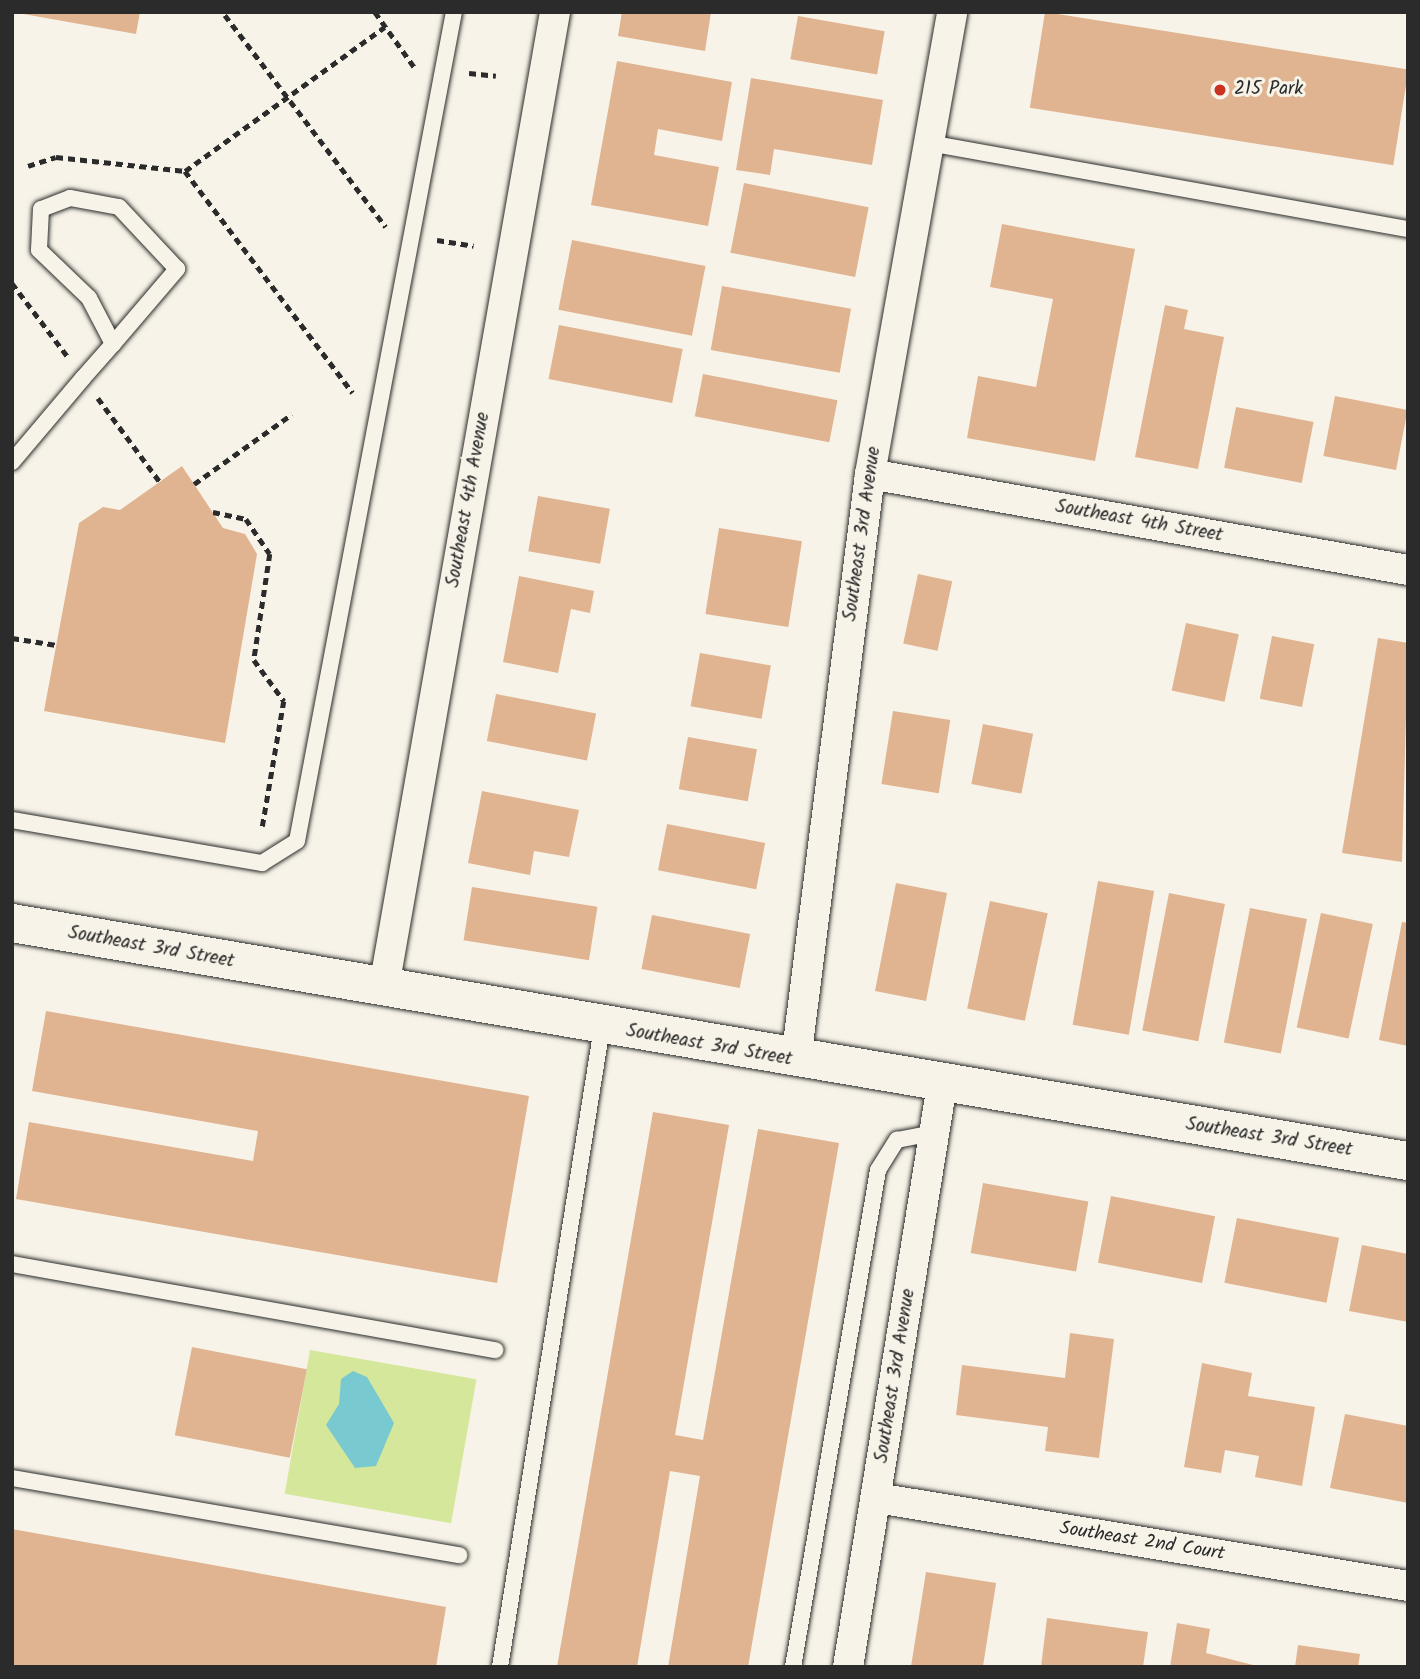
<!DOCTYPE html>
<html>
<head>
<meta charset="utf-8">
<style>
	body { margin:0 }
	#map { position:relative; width:1420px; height:1679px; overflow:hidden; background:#f7f3e8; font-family:Kalam,sans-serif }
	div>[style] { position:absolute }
	.green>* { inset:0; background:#d5e79b; transform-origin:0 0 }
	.water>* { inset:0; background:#79c9d1 }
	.building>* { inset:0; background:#e0b491; transform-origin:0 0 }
	.path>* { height:4.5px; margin-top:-2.25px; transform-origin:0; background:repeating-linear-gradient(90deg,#2b2b2b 0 7px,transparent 0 12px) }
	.roads { filter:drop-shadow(0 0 2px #2b2b2b) drop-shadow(0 0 2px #2b2b2b) }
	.lane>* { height:16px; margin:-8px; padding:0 8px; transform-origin:8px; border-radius:8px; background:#f7f3e8 }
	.street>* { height:30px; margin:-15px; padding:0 15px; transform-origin:15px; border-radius:15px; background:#f7f3e8 }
	.secondary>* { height:38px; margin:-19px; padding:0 19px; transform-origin:19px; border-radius:19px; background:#f7f3e8 }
	.dots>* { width:19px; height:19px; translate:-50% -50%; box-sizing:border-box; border:4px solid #f7f3e8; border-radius:50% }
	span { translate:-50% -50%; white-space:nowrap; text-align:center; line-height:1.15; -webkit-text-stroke:6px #f7f3e8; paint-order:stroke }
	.poi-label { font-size:19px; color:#2b2b2b }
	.left { translate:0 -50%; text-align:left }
	.street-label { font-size:19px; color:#2b2b2b }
	.frame { position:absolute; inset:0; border:14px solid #2b2b2b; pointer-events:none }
</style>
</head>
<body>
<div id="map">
	<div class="green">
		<div style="left:310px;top:1350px;width:169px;height:146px;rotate:10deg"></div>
	</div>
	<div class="water">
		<div style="clip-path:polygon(353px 1371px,367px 1377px,394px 1423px,376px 1466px,355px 1468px,326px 1425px,339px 1404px,341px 1379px)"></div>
	</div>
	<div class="building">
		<div style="clip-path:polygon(12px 12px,140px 12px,136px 34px)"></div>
		<div style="clip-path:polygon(622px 12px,711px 12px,705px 51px,618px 36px)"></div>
		<div style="left:1045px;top:12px;width:368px;height:97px;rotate:9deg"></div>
		<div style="left:798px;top:16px;width:88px;height:44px;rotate:10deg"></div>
		<div style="clip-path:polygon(617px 61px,732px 82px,722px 141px,658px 129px,654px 155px,719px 167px,708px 226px,591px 205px)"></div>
		<div style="clip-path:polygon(751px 78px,883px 100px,872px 165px,774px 149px,770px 175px,736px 170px)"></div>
		<div style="left:744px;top:183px;width:127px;height:71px;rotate:11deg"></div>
		<div style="clip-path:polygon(1002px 224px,1135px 249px,1095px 461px,967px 438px,978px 376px,1036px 387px,1053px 299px,990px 287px)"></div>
		<div style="left:572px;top:240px;width:136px;height:71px;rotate:11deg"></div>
		<div style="left:722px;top:286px;width:131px;height:65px;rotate:10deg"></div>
		<div style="clip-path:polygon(1165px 305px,1188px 310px,1184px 329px,1224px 337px,1198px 469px,1135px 457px)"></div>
		<div style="left:559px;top:325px;width:126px;height:55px;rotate:11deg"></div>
		<div style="left:703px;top:374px;width:137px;height:43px;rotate:11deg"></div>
		<div style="left:1335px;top:396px;width:74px;height:61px;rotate:11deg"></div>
		<div style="left:1236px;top:407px;width:79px;height:62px;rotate:11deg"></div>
		<div style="clip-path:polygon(182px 466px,223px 528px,245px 534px,257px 554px,225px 743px,44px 711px,79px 523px,103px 507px,120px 510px)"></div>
		<div style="left:538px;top:496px;width:73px;height:56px;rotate:10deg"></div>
		<div style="left:719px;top:528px;width:84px;height:87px;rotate:9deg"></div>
		<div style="left:918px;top:574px;width:35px;height:71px;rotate:12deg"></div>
		<div style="clip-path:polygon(519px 576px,594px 591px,590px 613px,571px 609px,558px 673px,503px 662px)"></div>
		<div style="left:1186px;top:623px;width:54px;height:69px;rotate:12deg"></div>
		<div style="left:1272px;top:636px;width:43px;height:64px;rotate:11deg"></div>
		<div style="clip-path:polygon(1378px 638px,1408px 643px,1402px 862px,1342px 853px)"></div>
		<div style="left:700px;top:653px;width:72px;height:54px;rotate:10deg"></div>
		<div style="left:496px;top:694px;width:102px;height:48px;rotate:11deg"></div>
		<div style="left:893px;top:711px;width:58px;height:74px;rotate:9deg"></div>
		<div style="left:983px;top:724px;width:51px;height:61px;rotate:11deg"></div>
		<div style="left:688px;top:737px;width:70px;height:53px;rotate:10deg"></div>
		<div style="clip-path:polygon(482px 791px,579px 810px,569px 857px,534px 851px,530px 875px,468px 863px)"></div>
		<div style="left:667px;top:824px;width:100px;height:47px;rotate:11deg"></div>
		<div style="left:1098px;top:881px;width:57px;height:146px;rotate:10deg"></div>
		<div style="left:896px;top:883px;width:52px;height:110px;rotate:11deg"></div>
		<div style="left:472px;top:887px;width:127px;height:54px;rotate:9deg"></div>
		<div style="left:1169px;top:893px;width:57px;height:140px;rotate:11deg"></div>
		<div style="left:990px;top:901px;width:59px;height:110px;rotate:12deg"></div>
		<div style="left:1250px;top:908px;width:58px;height:137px;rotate:11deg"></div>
		<div style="left:1321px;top:913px;width:53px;height:117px;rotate:12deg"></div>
		<div style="left:652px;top:915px;width:100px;height:55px;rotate:11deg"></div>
		<div style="clip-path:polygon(1402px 922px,1408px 923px,1408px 1046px,1379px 1040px)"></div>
		<div style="clip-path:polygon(46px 1011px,529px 1096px,497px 1283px,16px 1199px,29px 1122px,253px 1161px,258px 1131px,32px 1091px)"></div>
		<div style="clip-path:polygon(653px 1112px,729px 1125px,675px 1435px,703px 1440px,758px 1129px,839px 1143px,748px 1667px,668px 1667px,700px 1476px,670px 1471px,637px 1667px,557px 1667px)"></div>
		<div style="left:983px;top:1183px;width:107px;height:71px;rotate:10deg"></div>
		<div style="left:1111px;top:1196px;width:106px;height:68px;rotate:11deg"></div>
		<div style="left:1237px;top:1218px;width:104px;height:66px;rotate:11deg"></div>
		<div style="clip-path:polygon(1362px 1245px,1408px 1254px,1408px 1322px,1349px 1311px)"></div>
		<div style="clip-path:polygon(1070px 1333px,1114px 1339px,1099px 1458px,1045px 1451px,1048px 1427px,956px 1415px,962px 1365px,1065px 1378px)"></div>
		<div style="left:192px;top:1347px;width:117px;height:90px;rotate:11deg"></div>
		<div style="clip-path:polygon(1202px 1363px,1252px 1373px,1248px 1396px,1315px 1407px,1302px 1486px,1255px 1477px,1259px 1456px,1225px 1450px,1221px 1473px,1184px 1467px)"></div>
		<div style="clip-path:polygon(1345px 1414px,1408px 1426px,1408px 1503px,1330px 1488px)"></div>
		<div style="clip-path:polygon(12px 1529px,446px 1607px,436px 1667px,12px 1667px)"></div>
		<div style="left:926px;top:1572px;width:71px;height:96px;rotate:9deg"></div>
		<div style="clip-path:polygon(1047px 1618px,1148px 1632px,1143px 1667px,1041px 1667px)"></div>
		<div style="clip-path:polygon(1177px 1623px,1210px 1629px,1206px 1653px,1261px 1667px,1170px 1667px)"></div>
		<div style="clip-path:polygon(1298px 1645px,1360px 1654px,1358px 1667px,1295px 1667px)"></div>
	</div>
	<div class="path">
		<div style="left:375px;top:12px;width:69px;rotate:54.5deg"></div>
		<div style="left:225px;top:15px;width:266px;rotate:52.8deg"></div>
		<div style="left:469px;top:73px;width:27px;rotate:6deg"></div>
		<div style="left:28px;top:166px;width:29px;rotate:-18deg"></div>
		<div style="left:56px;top:157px;width:130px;rotate:6.2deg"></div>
		<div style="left:185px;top:171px;width:246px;rotate:-35.8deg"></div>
		<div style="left:185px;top:171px;width:278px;rotate:52.9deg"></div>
		<div style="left:437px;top:240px;width:37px;rotate:9deg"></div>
		<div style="left:12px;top:283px;width:93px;rotate:52.9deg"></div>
		<div style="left:98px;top:398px;width:104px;rotate:53.6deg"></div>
		<div style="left:194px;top:484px;width:120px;rotate:-35.5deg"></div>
		<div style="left:213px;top:512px;width:34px;rotate:12deg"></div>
		<div style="left:246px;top:519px;width:42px;rotate:55.6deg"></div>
		<div style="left:270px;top:554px;width:107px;rotate:98.6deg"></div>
		<div style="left:254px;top:660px;width:51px;rotate:53.8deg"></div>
		<div style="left:284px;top:701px;width:131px;rotate:99.7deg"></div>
		<div style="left:12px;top:638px;width:45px;rotate:9deg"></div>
	</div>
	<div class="roads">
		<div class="lane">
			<div style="left:929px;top:143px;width:487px;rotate:10.2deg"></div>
			<div style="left:12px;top:462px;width:110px;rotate:-49.8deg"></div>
			<div style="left:83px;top:378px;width:45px;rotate:-48.6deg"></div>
			<div style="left:113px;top:344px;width:99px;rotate:-49.5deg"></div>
			<div style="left:177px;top:269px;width:85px;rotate:-133.1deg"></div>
			<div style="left:119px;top:207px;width:50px;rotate:-169.6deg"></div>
			<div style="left:70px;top:198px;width:31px;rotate:159deg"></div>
			<div style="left:41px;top:209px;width:41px;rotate:92.8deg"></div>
			<div style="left:39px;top:250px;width:69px;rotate:43.8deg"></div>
			<div style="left:89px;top:298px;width:52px;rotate:62.4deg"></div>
			<div style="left:12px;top:820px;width:254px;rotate:9.8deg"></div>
			<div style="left:262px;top:863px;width:41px;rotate:-32.2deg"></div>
			<div style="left:297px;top:841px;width:844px;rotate:-79.28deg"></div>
			<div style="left:12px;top:1264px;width:491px;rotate:10.1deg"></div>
			<div style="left:12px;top:1478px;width:454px;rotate:9.8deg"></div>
			<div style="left:500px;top:1667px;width:648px;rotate:-80.94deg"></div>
			<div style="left:793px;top:1667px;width:504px;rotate:-80.29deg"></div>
			<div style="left:878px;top:1170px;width:36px;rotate:-58deg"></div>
			<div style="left:897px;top:1140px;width:38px;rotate:-11deg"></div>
		</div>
		<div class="street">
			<div style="left:870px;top:474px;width:546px;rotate:10.12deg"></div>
			<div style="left:384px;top:987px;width:990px;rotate:-80.05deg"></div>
			<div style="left:796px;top:1060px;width:591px;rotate:-82.8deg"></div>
			<div style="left:870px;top:474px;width:469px;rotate:-79.9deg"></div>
			<div style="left:877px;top:1498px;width:538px;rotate:9.41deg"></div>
			<div style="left:848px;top:1667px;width:590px;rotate:-80.83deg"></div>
		</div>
		<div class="secondary">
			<div style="left:12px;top:923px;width:1416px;rotate:9.68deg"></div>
		</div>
	</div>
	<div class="dots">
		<div style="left:1220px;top:90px;background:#c8321e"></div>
	</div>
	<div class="poi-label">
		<span class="left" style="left:1234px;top:90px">215 Park</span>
	</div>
	<div class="street-label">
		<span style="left:469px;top:500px;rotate:-80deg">Southeast 4th Avenue</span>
		<span style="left:1139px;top:522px;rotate:10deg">Southeast 4th Street</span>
		<span style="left:863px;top:534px;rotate:-82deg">Southeast 3rd Avenue</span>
		<span style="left:151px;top:948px;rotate:10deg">Southeast 3rd Street</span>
		<span style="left:709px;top:1046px;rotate:10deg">Southeast 3rd Street</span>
		<span style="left:1269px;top:1138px;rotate:9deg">Southeast 3rd Street</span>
		<span style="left:896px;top:1376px;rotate:-81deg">Southeast 3rd Avenue</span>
		<span style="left:1142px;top:1542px;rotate:9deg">Southeast 2nd Court</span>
	</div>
	<div class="frame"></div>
</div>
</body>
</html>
